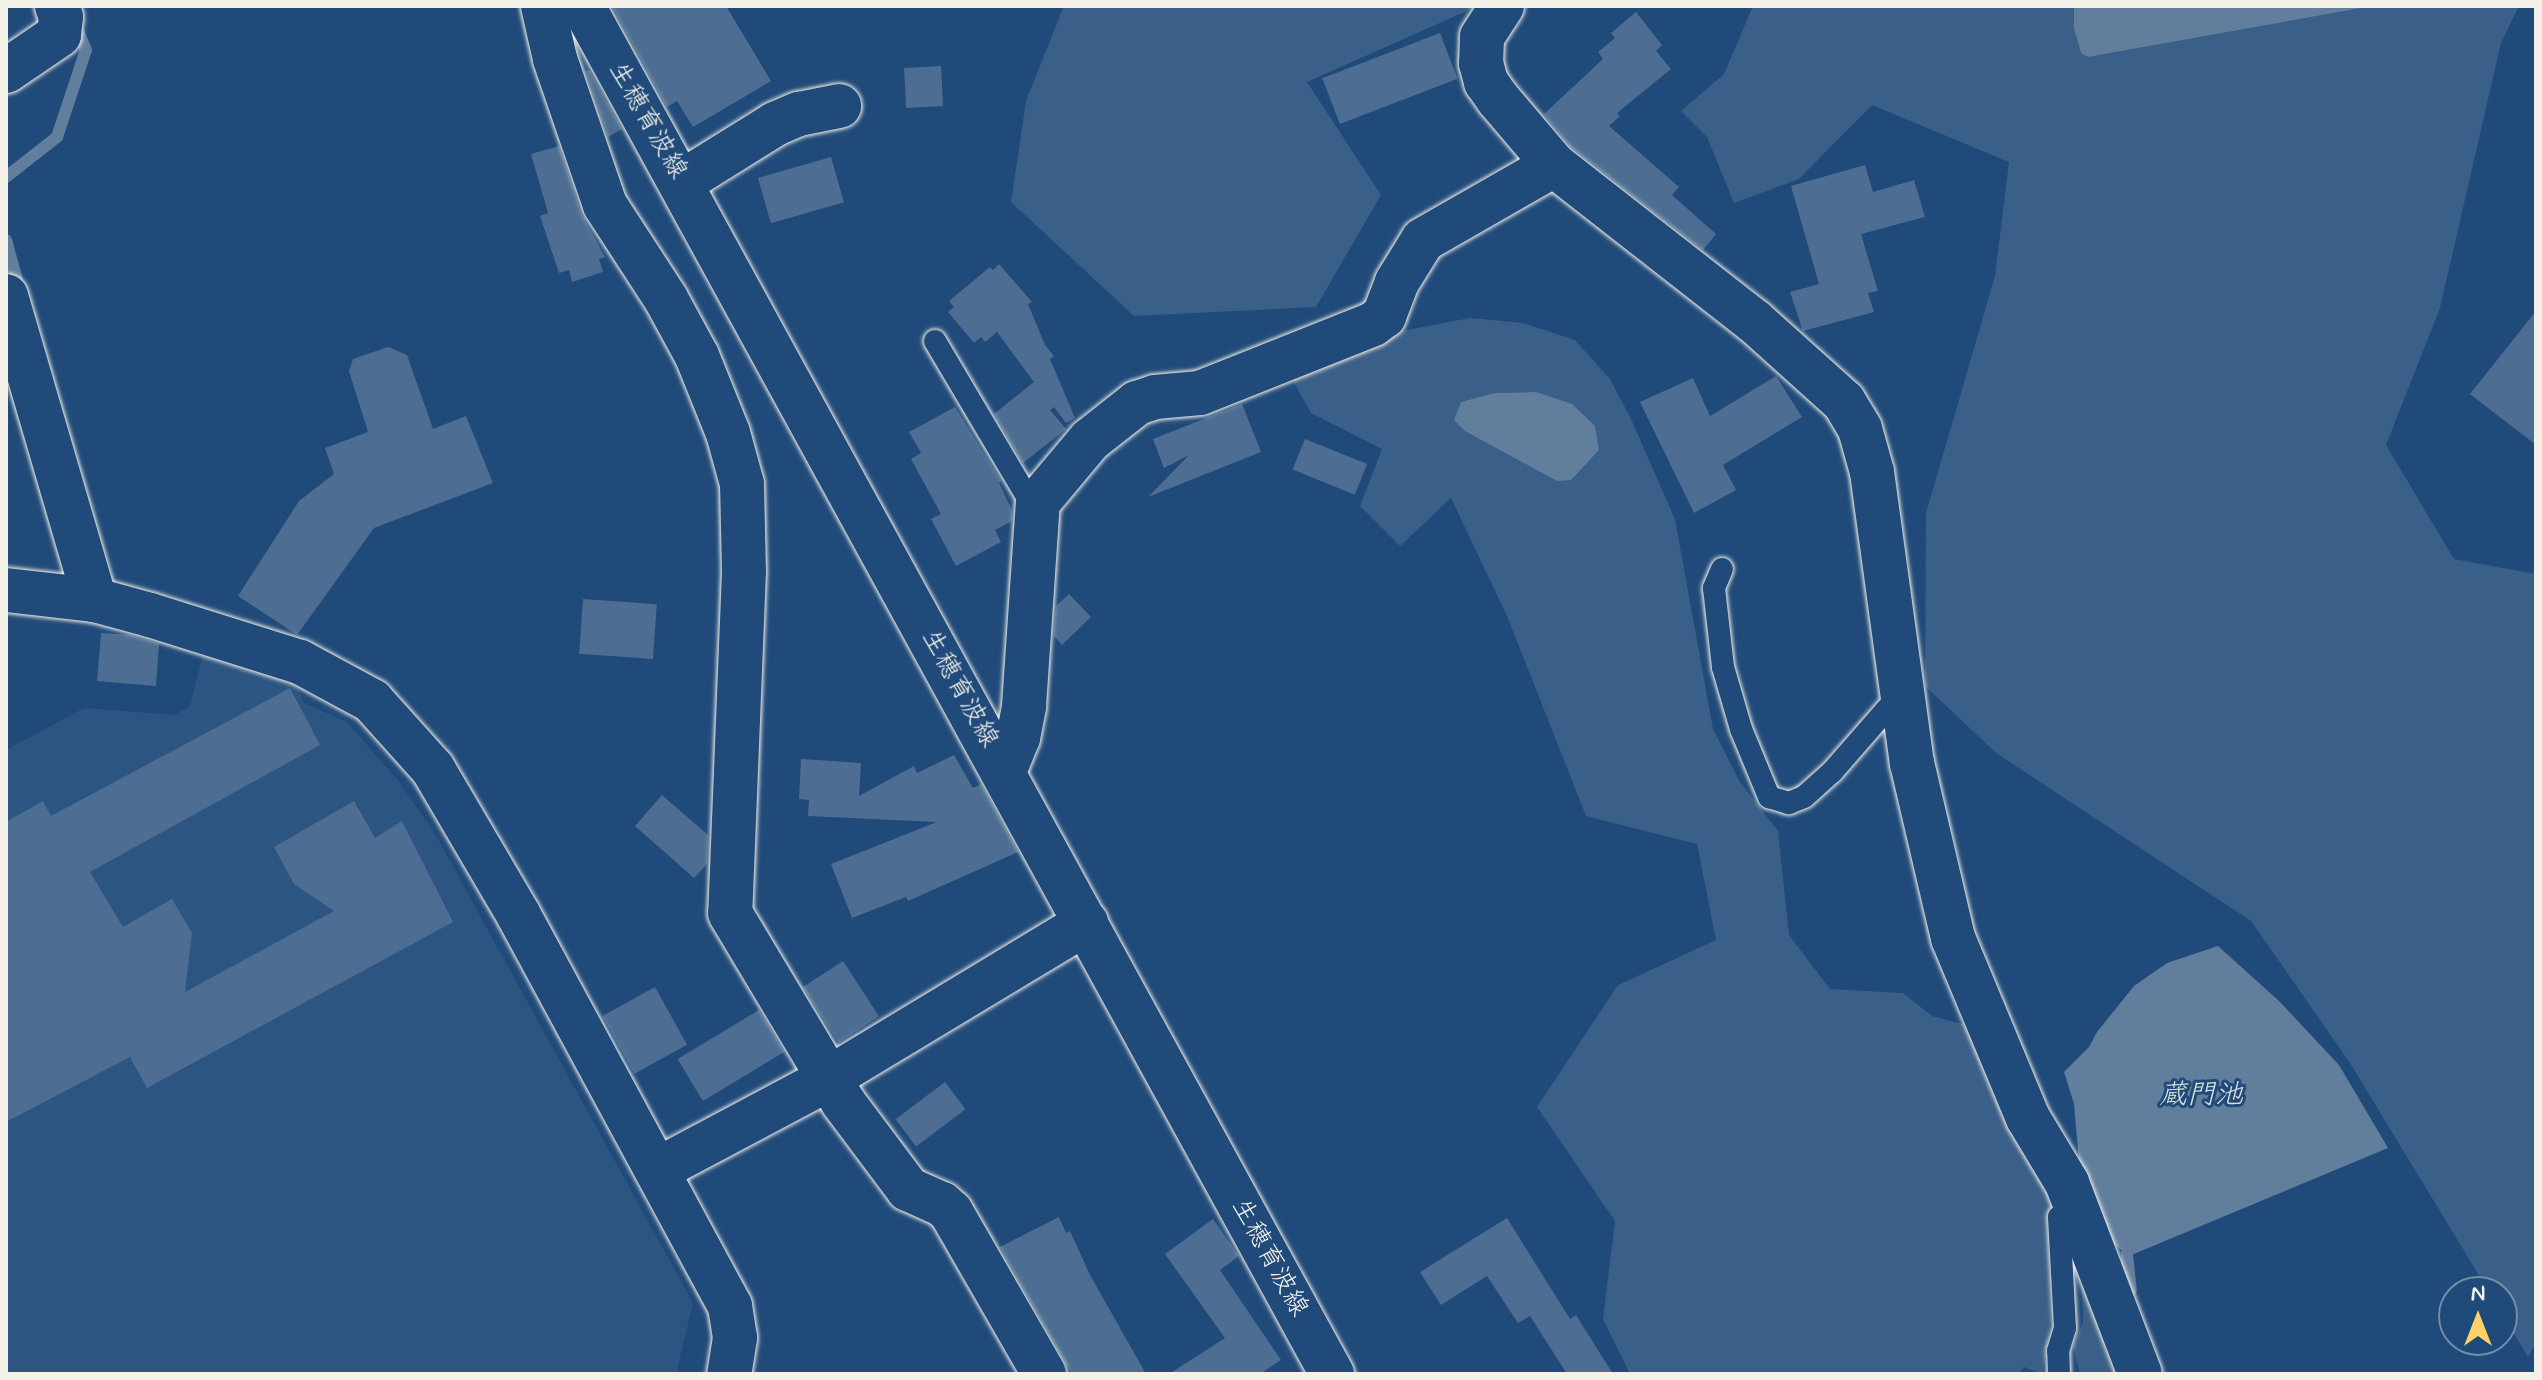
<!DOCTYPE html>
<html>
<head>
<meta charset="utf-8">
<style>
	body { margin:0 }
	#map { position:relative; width:2542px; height:1380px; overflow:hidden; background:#1f4a7a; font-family:Mynerve,"Klee One",sans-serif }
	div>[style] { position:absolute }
	.built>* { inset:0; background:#2d5581 }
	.green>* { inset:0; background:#3a5f88 }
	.water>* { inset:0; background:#627e9d }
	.stream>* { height:12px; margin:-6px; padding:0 6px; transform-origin:6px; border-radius:6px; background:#627e9d }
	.building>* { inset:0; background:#4d6e92; transform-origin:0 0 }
	.roads { filter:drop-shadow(0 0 2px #f4f1e8) drop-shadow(0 0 2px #f4f1e8) }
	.service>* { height:22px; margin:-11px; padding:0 11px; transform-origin:11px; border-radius:11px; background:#1f4a7a }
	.minor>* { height:44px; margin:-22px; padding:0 22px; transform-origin:22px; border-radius:22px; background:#1f4a7a }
	.secondary>* { height:44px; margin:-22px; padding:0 22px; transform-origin:22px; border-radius:22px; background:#1f4a7a }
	span { translate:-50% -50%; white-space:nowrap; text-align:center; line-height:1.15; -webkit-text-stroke:6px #1f4a7a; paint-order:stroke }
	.street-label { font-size:26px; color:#f4f1e8 }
	.water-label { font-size:28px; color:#dee0dd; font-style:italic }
	.frame { position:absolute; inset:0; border:8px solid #f4f1e8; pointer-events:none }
	.north { position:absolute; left:2438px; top:1276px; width:80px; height:80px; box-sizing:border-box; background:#1f4a7a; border:2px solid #748da6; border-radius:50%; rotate:0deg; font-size:22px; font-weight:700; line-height:32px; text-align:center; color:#f4f1e8 }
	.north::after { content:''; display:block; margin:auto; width:28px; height:36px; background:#ffd166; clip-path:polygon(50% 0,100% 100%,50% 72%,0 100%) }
</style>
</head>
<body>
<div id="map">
	<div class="built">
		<div style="clip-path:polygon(206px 643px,273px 661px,297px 687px,304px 703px,347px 722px,396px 778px,434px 832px,693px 1303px,676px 1374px,6px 1374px,6px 750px,84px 708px,175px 715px,190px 706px)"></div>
	</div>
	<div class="green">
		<div style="clip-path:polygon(1064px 6px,1478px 6px,1307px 82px,1381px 195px,1316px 307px,1134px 316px,1011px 202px,1026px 101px)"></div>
		<div style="clip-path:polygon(1753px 6px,2074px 6px,2074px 29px,2081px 53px,2088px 57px,2373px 6px,2519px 6px,2501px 43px,2440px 308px,2386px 445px,2454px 559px,2536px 574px,2536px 1343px,2528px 1357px,2502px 1314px,2502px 1292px,2489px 1292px,2350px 1063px,2251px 921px,1996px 753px,1925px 686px,1926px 513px,1995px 276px,2009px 162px,1872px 105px,1799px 179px,1734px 203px,1707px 137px,1681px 111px,1724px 74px)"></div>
		<div style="clip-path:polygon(evenodd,1470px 318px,1523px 323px,1575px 340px,1610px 379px,1631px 419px,1675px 519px,1713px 729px,1740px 782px,1778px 831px,1789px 935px,1830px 989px,1903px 993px,1932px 1016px,1974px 1027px,2058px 1200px,2047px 1215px,2050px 1323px,2042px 1374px,2024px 1367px,2019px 1374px,1630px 1374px,1603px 1319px,1615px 1221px,1537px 1107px,1618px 985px,1716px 940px,1697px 844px,1586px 816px,1507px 616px,1451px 498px,1400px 546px,1360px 506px,1382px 449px,1311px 413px,1289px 374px,1402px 331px,1470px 318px,1536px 392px,1557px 481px,1525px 461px,1461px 402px,1494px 393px,1536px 392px)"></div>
		<div style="clip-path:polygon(2082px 1276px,2119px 1374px,2080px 1374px,2073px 1346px,2083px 1323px)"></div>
	</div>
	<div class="water">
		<div style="clip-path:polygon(2074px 6px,2373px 6px,2088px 57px,2081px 53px,2074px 29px)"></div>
		<div style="clip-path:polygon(1536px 392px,1572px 404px,1595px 426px,1599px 450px,1571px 480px,1557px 481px,1465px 431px,1454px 420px,1461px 402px,1494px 393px)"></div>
		<div style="clip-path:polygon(2218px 946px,2279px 1001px,2339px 1065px,2388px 1148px,2129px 1256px,2114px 1244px,2079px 1162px,2074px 1104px,2064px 1072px,2089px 1047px,2097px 1032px,2134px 986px,2167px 963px)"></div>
	</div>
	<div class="stream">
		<div style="left:6px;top:177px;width:65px;rotate:-38.1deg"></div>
		<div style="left:57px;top:137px;width:92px;rotate:-71.6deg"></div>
		<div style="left:86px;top:50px;width:28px;rotate:-113deg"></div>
		<div style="left:6px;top:240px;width:53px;rotate:74.6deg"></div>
		<div style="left:2127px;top:1254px;width:36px;rotate:84deg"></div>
	</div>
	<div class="building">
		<div style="clip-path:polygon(612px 6px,726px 6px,771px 81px,693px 127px,677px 101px,667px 107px)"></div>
		<div style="clip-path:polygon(1636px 12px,1662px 45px,1656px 51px,1671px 69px,1617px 113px,1620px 116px,1609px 126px,1679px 187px,1672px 195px,1716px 234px,1703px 250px,1571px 147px,1544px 114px,1603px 59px,1598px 52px,1615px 38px,1611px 33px)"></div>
		<div style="left:1440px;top:33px;width:49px;height:126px;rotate:69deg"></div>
		<div style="left:941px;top:66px;width:40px;height:37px;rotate:87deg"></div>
		<div style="clip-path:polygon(589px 70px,622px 129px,608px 137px,586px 71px)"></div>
		<div style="clip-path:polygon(559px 146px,581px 213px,605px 257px,599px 259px,603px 272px,572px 282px,569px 270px,559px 273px,540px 216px,548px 213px,531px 154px)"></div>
		<div style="left:831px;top:157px;width:47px;height:76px;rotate:74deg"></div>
		<div style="clip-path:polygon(1865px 165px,1873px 192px,1914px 180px,1925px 217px,1861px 234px,1878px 291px,1868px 293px,1874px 312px,1803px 331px,1790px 292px,1819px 284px,1791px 186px)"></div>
		<div style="clip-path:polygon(999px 264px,1032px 302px,1028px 304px,1045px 345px,1054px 356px,1050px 359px,1075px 418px,1066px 423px,1054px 407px,1050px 410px,1066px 429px,1023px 463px,994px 414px,1034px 382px,997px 332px,985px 342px,981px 337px,974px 343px,948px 312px,954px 307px,949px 301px,990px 267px,993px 270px)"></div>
		<div style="clip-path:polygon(2536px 311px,2536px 445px,2470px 394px)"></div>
		<div style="clip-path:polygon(388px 347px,407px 355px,433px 429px,466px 416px,493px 483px,374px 528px,297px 635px,238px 596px,299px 501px,334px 474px,325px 448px,368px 432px,349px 371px,353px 359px)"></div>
		<div style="clip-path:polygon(1776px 376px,1802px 417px,1723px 465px,1736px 490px,1694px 513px,1640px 402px,1693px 378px,1710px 416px)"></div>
		<div style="clip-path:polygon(1242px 404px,1261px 452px,1148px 497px,1189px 455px,1164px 468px,1153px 439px)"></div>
		<div style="clip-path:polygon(955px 407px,1001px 481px,999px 483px,1012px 510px,1012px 521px,995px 530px,1001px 542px,956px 566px,931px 519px,941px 514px,911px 459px,921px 453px,909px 432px)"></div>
		<div style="left:1305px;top:439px;width:67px;height:33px;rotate:22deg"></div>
		<div style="clip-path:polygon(1069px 594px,1091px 617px,1062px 645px,1054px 636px,1056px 606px)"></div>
		<div style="left:583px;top:599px;width:74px;height:55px;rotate:4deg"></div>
		<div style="clip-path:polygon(101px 633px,130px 635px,159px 644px,156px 686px,97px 681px)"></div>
		<div style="clip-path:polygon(290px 688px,320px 745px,90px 872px,123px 927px,172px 899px,192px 933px,185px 992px,334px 911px,294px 884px,274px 847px,354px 801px,375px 838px,402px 821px,453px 922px,147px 1088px,130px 1057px,6px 1122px,6px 822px,43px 801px,51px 816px)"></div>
		<div style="clip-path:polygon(954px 755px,973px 788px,981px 784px,1018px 852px,908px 901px,906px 897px,852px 918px,831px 864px,937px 822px,808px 816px,809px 800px,799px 799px,801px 759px,861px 763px,859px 796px,914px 766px,917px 773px)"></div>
		<div style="clip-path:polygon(662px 795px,708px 835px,707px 864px,694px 878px,635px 826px)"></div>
		<div style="left:843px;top:961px;width:66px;height:48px;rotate:57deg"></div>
		<div style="left:655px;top:987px;width:66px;height:60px;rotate:61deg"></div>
		<div style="left:759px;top:1010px;width:49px;height:95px;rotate:59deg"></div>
		<div style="left:945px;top:1082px;width:34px;height:62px;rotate:53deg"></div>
		<div style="clip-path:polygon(1059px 1217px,1066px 1233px,1070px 1231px,1090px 1275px,1146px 1374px,1072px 1374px,1000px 1247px)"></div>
		<div style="clip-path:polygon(1507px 1218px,1570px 1319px,1576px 1315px,1613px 1374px,1567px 1374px,1530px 1316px,1518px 1323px,1487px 1276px,1441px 1305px,1420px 1272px)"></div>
		<div style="clip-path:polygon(1213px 1219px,1239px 1256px,1220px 1270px,1281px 1360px,1260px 1374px,1169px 1374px,1225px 1338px,1165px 1254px)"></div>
	</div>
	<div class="roads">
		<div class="service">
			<div style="left:935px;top:341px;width:199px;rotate:59.4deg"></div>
			<div style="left:1722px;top:569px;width:21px;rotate:113deg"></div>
			<div style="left:1714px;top:588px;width:80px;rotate:83.5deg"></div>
			<div style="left:1723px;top:667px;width:65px;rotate:73.8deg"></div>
			<div style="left:1741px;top:729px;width:74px;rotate:67.6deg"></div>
			<div style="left:1769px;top:797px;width:21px;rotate:17deg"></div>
			<div style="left:1789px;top:803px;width:16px;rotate:-22deg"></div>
			<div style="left:1804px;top:797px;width:38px;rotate:-42deg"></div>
			<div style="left:1832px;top:772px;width:105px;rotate:-48.9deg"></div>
			<div style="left:2059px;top:1374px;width:23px;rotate:-92deg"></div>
			<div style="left:2058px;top:1351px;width:24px;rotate:-73deg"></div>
			<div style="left:2065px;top:1328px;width:111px;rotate:-93.1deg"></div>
			<div style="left:2059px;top:1217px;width:21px;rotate:-14deg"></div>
		</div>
		<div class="minor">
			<div style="left:543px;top:6px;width:54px;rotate:77.2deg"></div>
			<div style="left:555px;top:59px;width:154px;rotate:71.1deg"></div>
			<div style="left:605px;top:205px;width:112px;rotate:57deg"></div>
			<div style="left:666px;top:299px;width:65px;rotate:61.5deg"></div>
			<div style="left:697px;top:356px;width:83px;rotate:68.1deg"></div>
			<div style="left:728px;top:433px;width:53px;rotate:74.6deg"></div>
			<div style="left:742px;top:484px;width:87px;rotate:88.7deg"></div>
			<div style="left:744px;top:571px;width:342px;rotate:92.3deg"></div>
			<div style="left:730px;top:913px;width:220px;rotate:59.1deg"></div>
			<div style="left:843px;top:1102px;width:109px;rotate:53.2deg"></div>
			<div style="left:908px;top:1189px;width:37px;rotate:24deg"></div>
			<div style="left:942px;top:1204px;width:12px;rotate:42deg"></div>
			<div style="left:951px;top:1212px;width:187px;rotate:60.1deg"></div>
			<div style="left:1502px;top:6px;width:37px;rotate:123deg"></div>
			<div style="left:1482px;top:37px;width:26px;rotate:92deg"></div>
			<div style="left:1481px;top:63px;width:20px;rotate:75deg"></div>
			<div style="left:1486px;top:82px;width:21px;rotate:55deg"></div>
			<div style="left:1498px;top:99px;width:87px;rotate:49.7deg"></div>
			<div style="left:1554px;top:165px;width:254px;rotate:38deg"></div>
			<div style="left:1754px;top:321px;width:121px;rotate:42deg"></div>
			<div style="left:1844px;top:402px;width:31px;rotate:59deg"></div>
			<div style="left:1860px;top:429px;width:45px;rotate:74.4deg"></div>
			<div style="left:1872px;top:472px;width:294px;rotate:82.2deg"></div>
			<div style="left:1912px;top:763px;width:180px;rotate:76.8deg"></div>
			<div style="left:1953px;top:938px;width:195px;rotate:67.4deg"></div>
			<div style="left:2028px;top:1118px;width:76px;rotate:59deg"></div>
			<div style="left:2067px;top:1183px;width:204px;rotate:69.1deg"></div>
			<div style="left:6px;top:71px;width:64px;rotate:-34.2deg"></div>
			<div style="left:59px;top:35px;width:18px;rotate:-84deg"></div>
			<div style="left:61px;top:17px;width:12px;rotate:-110deg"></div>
			<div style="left:682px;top:182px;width:110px;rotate:-31.9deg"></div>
			<div style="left:775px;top:124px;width:26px;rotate:-23deg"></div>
			<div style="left:799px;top:114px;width:41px;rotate:-11.3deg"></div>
			<div style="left:6px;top:296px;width:317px;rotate:73.7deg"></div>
			<div style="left:6px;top:590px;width:90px;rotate:6.4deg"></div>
			<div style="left:95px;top:600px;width:57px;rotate:15.3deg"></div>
			<div style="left:150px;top:615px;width:157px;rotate:17.4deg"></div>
			<div style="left:300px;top:662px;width:82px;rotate:28.4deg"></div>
			<div style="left:372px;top:701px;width:91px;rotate:48.1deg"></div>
			<div style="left:433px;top:769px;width:168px;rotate:59.6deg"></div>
			<div style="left:518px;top:914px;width:446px;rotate:61.6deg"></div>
			<div style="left:730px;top:1306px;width:32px;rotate:81deg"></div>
			<div style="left:735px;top:1338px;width:36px;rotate:99deg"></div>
			<div style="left:1004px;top:772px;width:37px;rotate:-68deg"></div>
			<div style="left:1018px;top:738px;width:33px;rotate:-79deg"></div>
			<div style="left:1024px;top:706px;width:204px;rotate:-86.1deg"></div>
			<div style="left:1038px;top:502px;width:81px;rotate:-50deg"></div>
			<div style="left:1090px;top:440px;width:60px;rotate:-38.2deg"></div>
			<div style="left:1137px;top:403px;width:19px;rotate:-18deg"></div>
			<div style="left:1155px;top:397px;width:45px;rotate:-5.1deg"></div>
			<div style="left:1200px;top:393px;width:186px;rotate:-21.7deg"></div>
			<div style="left:1373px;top:324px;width:14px;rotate:-36deg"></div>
			<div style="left:1384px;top:316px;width:36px;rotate:-69deg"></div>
			<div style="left:1397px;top:282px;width:49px;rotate:-58.2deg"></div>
			<div style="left:1423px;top:240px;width:151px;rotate:-29.8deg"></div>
			<div style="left:657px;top:1170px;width:191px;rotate:-28deg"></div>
			<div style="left:826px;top:1080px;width:304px;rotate:-31.1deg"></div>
		</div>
		<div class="secondary">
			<div style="left:583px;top:6px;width:1560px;rotate:61.3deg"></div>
		</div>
	</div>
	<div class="street-label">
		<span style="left:647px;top:121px;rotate:60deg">生穂育波線</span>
		<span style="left:959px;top:689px;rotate:61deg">生穂育波線</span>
		<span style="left:1269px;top:1258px;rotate:61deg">生穂育波線</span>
	</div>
	<div class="water-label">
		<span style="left:2201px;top:1096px">蔵門池</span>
	</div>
	<div class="frame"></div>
	<div class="north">N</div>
</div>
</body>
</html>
